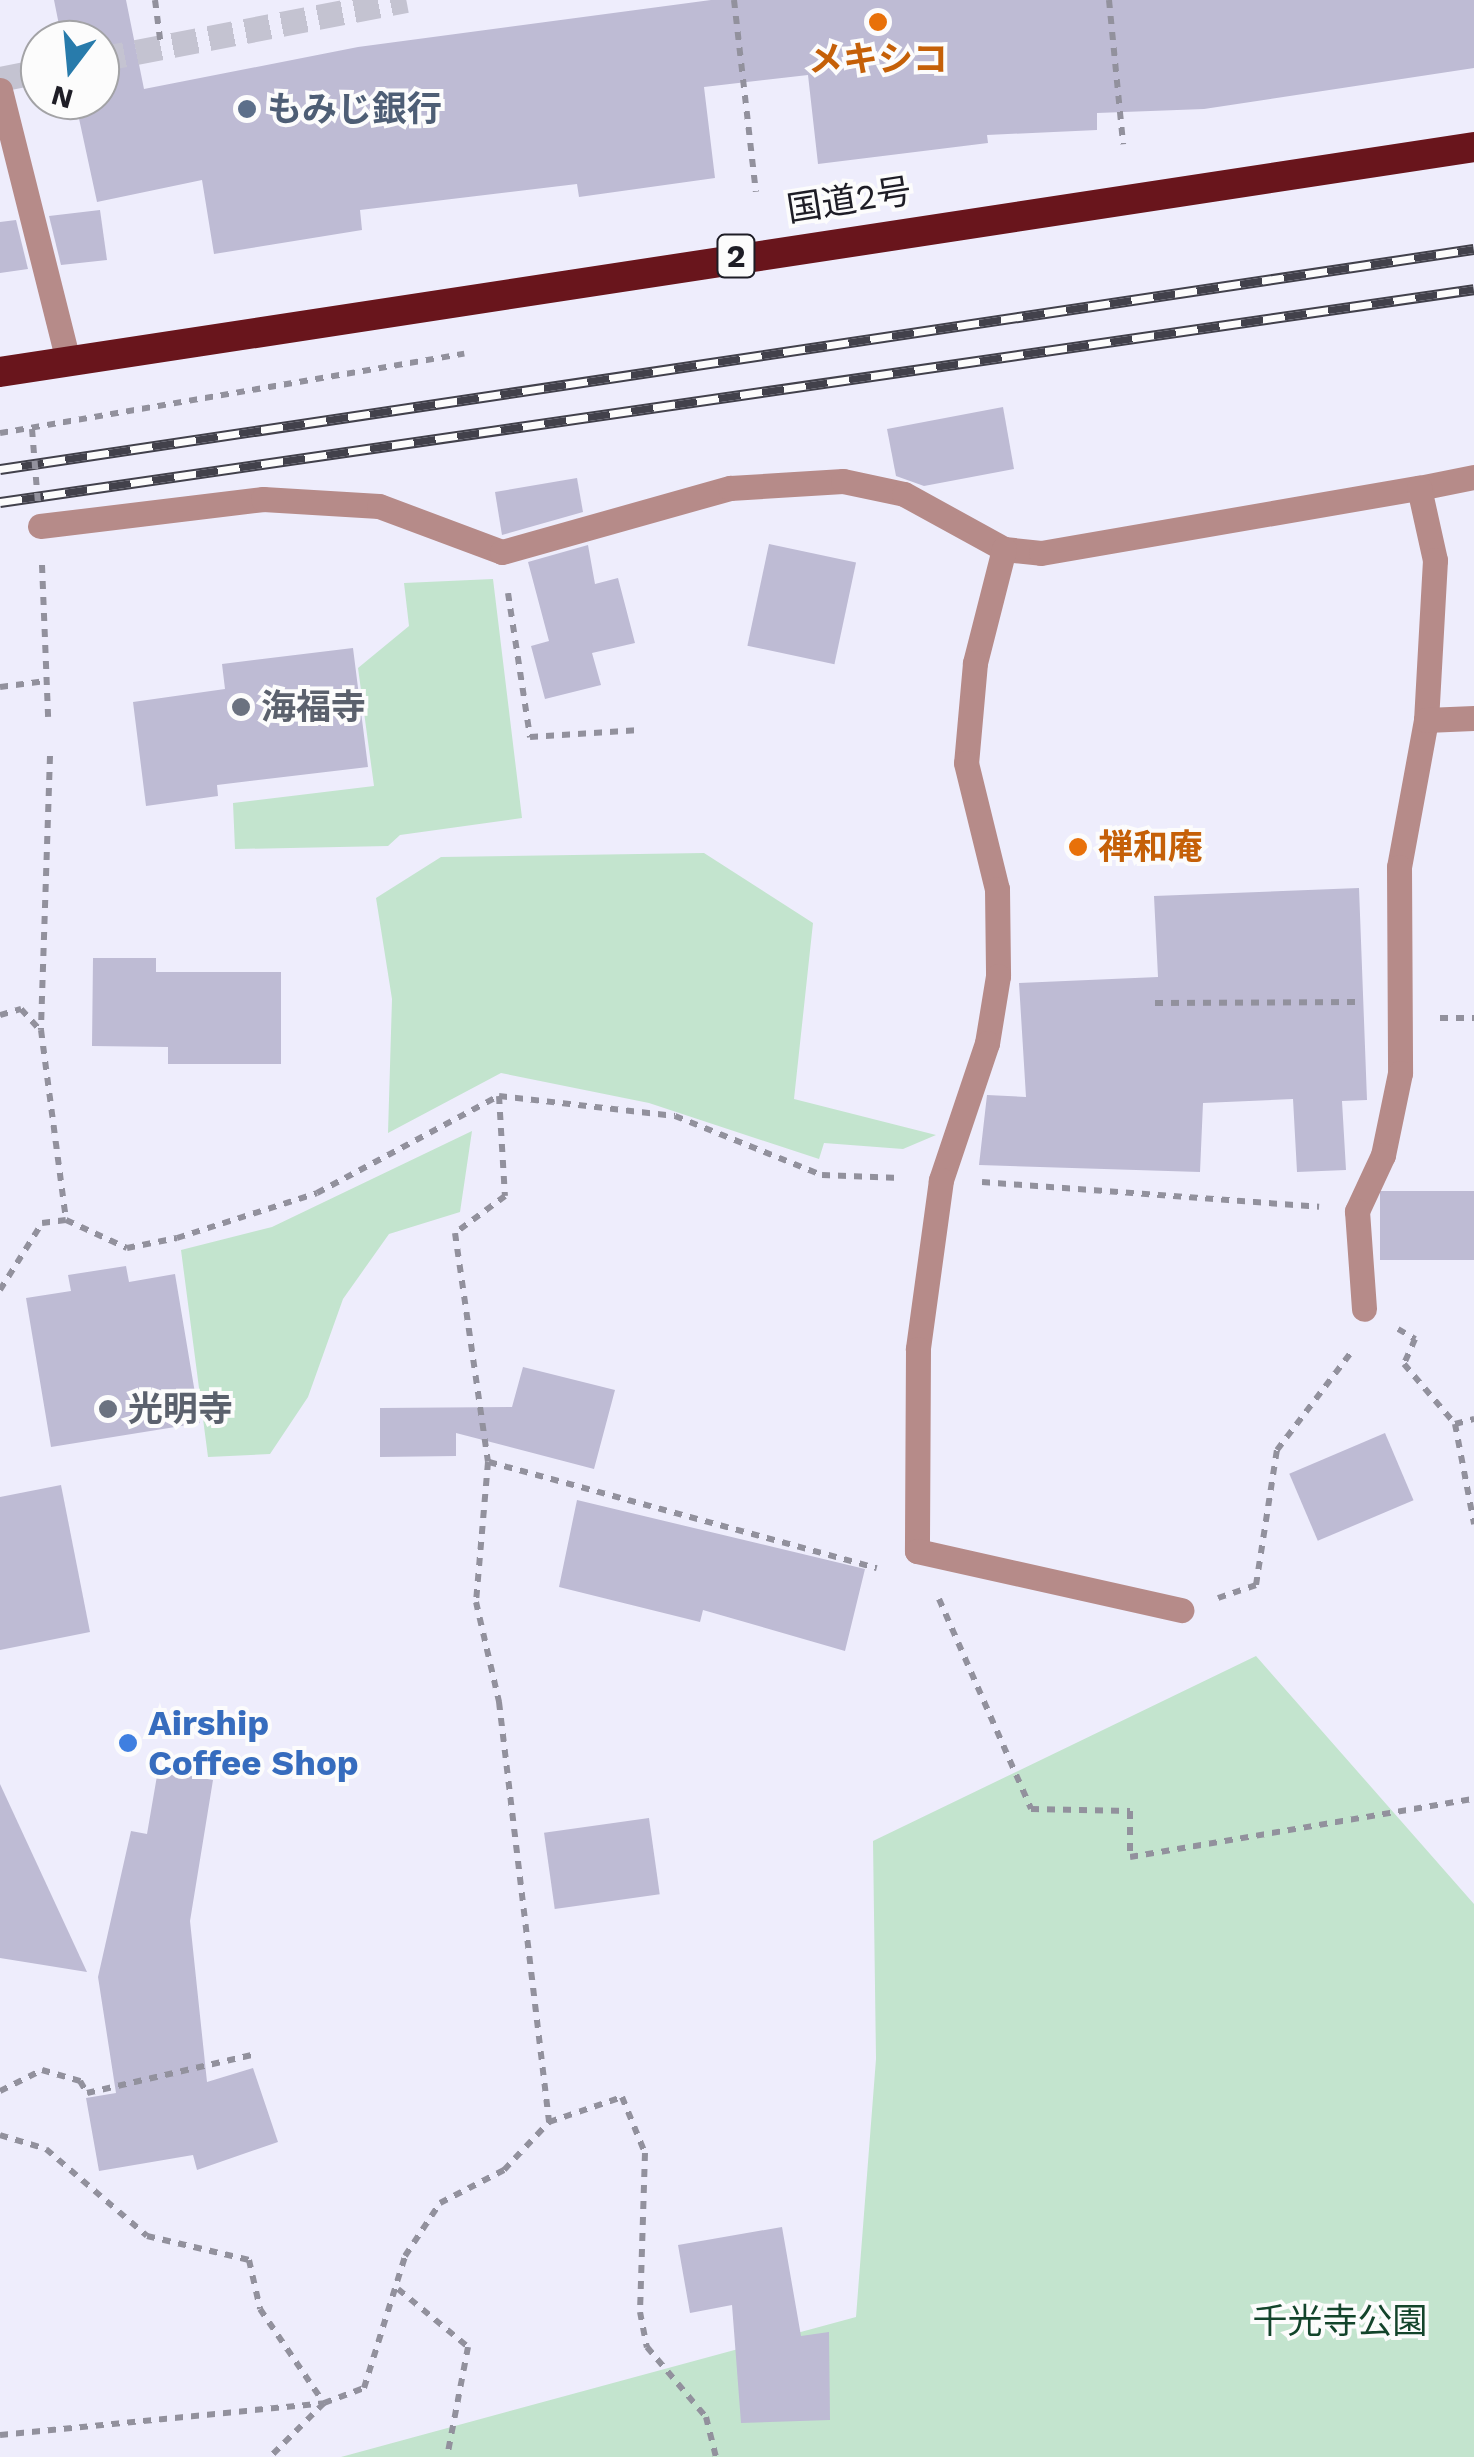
<!DOCTYPE html>
<html>
<head>
<meta charset="utf-8">
<style>
	body { margin:0 }
	#map { position:relative; width:1474px; height:2457px; overflow:hidden; background:#eeedfc; font-family:"Work Sans","Noto Sans JP",sans-serif }
	div>[style] { position:absolute }
	.green>* { inset:0; background:#c3e4ce }
	.building>* { inset:0; background:#bebbd4; transform-origin:0 0 }
	.minor-tunnel>* { height:25px; margin-top:-12.5px; transform-origin:0; background:repeating-linear-gradient(90deg,#c4c3d1 0 25px,transparent 0 37px) }
	.path>* { height:6px; margin-top:-3px; transform-origin:0; background:repeating-linear-gradient(90deg,#92919d 0 8px,transparent 0 16px) }
	.minor>* { height:25px; margin:-12.5px; padding:0 12.5px; transform-origin:12.5px; border-radius:12.5px; background:#b68b89 }
	.highway>* { height:30px; margin:-15px; padding:0 15px; transform-origin:15px; border-radius:15px; background:#69151c }
	.rail>* { height:11px; margin-top:-5.5px; transform-origin:0; background:repeating-linear-gradient(90deg,#fcfcfc 0 22px,#42414b 0 44px); box-sizing:border-box; border-block:2px solid #42414b }
	.path-bridge>* { height:6px; margin-top:-3px; transform-origin:0; background:repeating-linear-gradient(90deg,#92919d 0 8px,transparent 0 16px) }
	.dots>* { width:28px; height:28px; translate:-50% -50%; box-sizing:border-box; border:5px solid #fcfcfc; border-radius:50% }
	span { translate:-50% -50%; white-space:nowrap; text-align:center; line-height:1.15; -webkit-text-stroke:8px #fcfcfc; paint-order:stroke }
	.shield-label span { padding:2px 8px; background:#fcfcfc; border:2px solid; border-radius:8px; -webkit-text-stroke-width:0 }
	.shield-label { font-size:32px; color:#1e1d26; font-weight:700 }
	.food-label { font-size:35px; color:#c56008; font-weight:700 }
	.left { translate:0 -50%; text-align:left }
	.service-label { font-size:35px; color:#4e5e75; font-weight:700 }
	.street-label { font-size:35px; color:#1e1d26 }
	.worship-label { font-size:35px; color:#5b616d; font-weight:700 }
	.shop-label { font-size:35px; color:#366cbe; font-weight:700 }
	.park-label { font-size:35px; color:#13442b }
	.north { position:absolute; left:20px; top:20px; width:100px; height:100px; box-sizing:border-box; background:#fcfcfc; border:2px solid #a3a3a6; border-radius:50%; rotate:196deg; font-size:28px; font-weight:700; line-height:40px; text-align:center; color:#1e1d26 }
	.north::after { content:''; display:block; margin:auto; width:35px; height:45px; background:#287bab; clip-path:polygon(50% 0,100% 100%,50% 72%,0 100%) }
</style>
</head>
<body>
<div id="map">
	<div class="green">
		<div style="clip-path:polygon(493px 579px,522px 818px,400px 835px,388px 846px,235px 849px,233px 803px,374px 786px,358px 668px,409px 626px,404px 583px)"></div>
		<div style="clip-path:polygon(704px 853px,813px 923px,794px 1099px,936px 1135px,903px 1149px,824px 1143px,819px 1159px,649px 1103px,501px 1073px,388px 1133px,392px 999px,376px 898px,441px 857px)"></div>
		<div style="clip-path:polygon(472px 1131px,460px 1212px,389px 1234px,343px 1299px,308px 1397px,270px 1454px,208px 1457px,181px 1250px,272px 1227px)"></div>
		<div style="clip-path:polygon(1256px 1656px,1474px 1904px,1474px 2457px,341px 2457px,856px 2317px,876px 2059px,873px 1841px)"></div>
	</div>
	<div class="building">
		<div style="clip-path:polygon(54px 0,126px 0,144px 89px,358px 47px,711px 0,1474px 0,1474px 68px,1204px 109px,1097px 113px,1097px 130px,987px 135px,988px 143px,818px 164px,808px 75px,704px 87px,715px 178px,579px 197px,577px 184px,360px 210px,362px 230px,214px 254px,202px 180px,97px 202px,75px 100px,100px 100px,100px 40px,62px 40px)"></div>
		<div style="clip-path:polygon(100px 210px,107px 260px,61px 265px,49px 216px)"></div>
		<div style="clip-path:polygon(16px 220px,28px 269px,0 273px,0 222px)"></div>
		<div style="clip-path:polygon(1003px 407px,1014px 469px,924px 486px,896px 476px,887px 429px)"></div>
		<div style="clip-path:polygon(577px 478px,583px 512px,502px 535px,495px 492px)"></div>
		<div style="left:769px;top:544px;width:89px;height:104px;rotate:12deg"></div>
		<div style="clip-path:polygon(588px 545px,595px 584px,618px 578px,635px 643px,592px 653px,601px 685px,545px 699px,531px 646px,549px 641px,528px 562px)"></div>
		<div style="clip-path:polygon(353px 648px,368px 767px,217px 785px,218px 796px,146px 806px,133px 702px,225px 689px,222px 664px)"></div>
		<div style="clip-path:polygon(1359px 888px,1367px 1100px,1342px 1101px,1346px 1170px,1297px 1172px,1293px 1099px,1203px 1103px,1200px 1172px,979px 1165px,987px 1095px,1026px 1097px,1019px 983px,1158px 977px,1154px 896px)"></div>
		<div style="clip-path:polygon(93px 958px,156px 958px,156px 972px,281px 972px,281px 1064px,168px 1064px,168px 1047px,92px 1046px)"></div>
		<div style="left:1474px;top:1191px;width:69px;height:94px;rotate:90deg"></div>
		<div style="clip-path:polygon(126px 1266px,129px 1282px,175px 1274px,200px 1423px,51px 1447px,26px 1298px,71px 1291px,68px 1275px)"></div>
		<div style="clip-path:polygon(523px 1367px,615px 1390px,594px 1469px,456px 1433px,456px 1456px,380px 1457px,380px 1408px,512px 1407px)"></div>
		<div style="left:1385px;top:1433px;width:73px;height:104px;rotate:67deg"></div>
		<div style="clip-path:polygon(61px 1485px,90px 1632px,0 1650px,0 1497px)"></div>
		<div style="clip-path:polygon(577px 1500px,865px 1569px,845px 1651px,703px 1610px,700px 1622px,559px 1587px)"></div>
		<div style="clip-path:polygon(158px 1770px,213px 1780px,190px 1921px,207px 2082px,253px 2068px,278px 2142px,197px 2170px,193px 2155px,99px 2171px,86px 2098px,116px 2093px,98px 1977px,131px 1831px,147px 1834px)"></div>
		<div style="clip-path:polygon(0 1784px,87px 1972px,0 1958px)"></div>
		<div style="left:649px;top:1818px;width:77px;height:106px;rotate:82deg"></div>
		<div style="clip-path:polygon(782px 2227px,801px 2336px,829px 2332px,830px 2420px,741px 2423px,732px 2305px,690px 2313px,678px 2245px)"></div>
	</div>
	<div class="minor-tunnel">
		<div style="left:100px;top:59px;width:312px;rotate:-10.9deg"></div>
		<div style="left:0;top:79px;width:41px;rotate:-11.3deg"></div>
	</div>
	<div class="path">
		<div style="left:155px;top:0;width:46px;rotate:82.6deg"></div>
		<div style="left:734px;top:0;width:193px;rotate:83.5deg"></div>
		<div style="left:1109px;top:0;width:145px;rotate:84.4deg"></div>
		<div style="left:0;top:433px;width:471px;rotate:-9.7deg"></div>
		<div style="left:42px;top:565px;width:152px;rotate:87.7deg"></div>
		<div style="left:508px;top:593px;width:146px;rotate:81.3deg"></div>
		<div style="left:530px;top:737px;width:110px;rotate:-3.6deg"></div>
		<div style="left:0;top:687px;width:46px;rotate:-7.4deg"></div>
		<div style="left:50px;top:756px;width:274px;rotate:91.9deg"></div>
		<div style="left:41px;top:1030px;width:192px;rotate:82.5deg"></div>
		<div style="left:1155px;top:1003px;width:201px;rotate:-0.3deg"></div>
		<div style="left:0;top:1015px;width:22px;rotate:-16deg"></div>
		<div style="left:21px;top:1009px;width:28px;rotate:48deg"></div>
		<div style="left:1440px;top:1018px;width:34px"></div>
		<div style="left:499px;top:1096px;width:100px;rotate:86.6deg"></div>
		<div style="left:505px;top:1196px;width:62px;rotate:143.5deg"></div>
		<div style="left:455px;top:1233px;width:231px;rotate:81.8deg"></div>
		<div style="left:488px;top:1462px;width:141px;rotate:94.9deg"></div>
		<div style="left:476px;top:1602px;width:103px;rotate:77deg"></div>
		<div style="left:499px;top:1702px;width:423px;rotate:83.2deg"></div>
		<div style="left:982px;top:1182px;width:338px;rotate:4.2deg"></div>
		<div style="left:0;top:1290px;width:79px;rotate:-57.9deg"></div>
		<div style="left:42px;top:1223px;width:24px;rotate:-7deg"></div>
		<div style="left:66px;top:1220px;width:67px;rotate:24.7deg"></div>
		<div style="left:127px;top:1248px;width:51px;rotate:-11.3deg"></div>
		<div style="left:177px;top:1238px;width:147px;rotate:-17.8deg"></div>
		<div style="left:317px;top:1193px;width:206px;rotate:-28.1deg"></div>
		<div style="left:499px;top:1096px;width:177px;rotate:6.5deg"></div>
		<div style="left:675px;top:1116px;width:158px;rotate:21.9deg"></div>
		<div style="left:822px;top:1175px;width:78px;rotate:2.2deg"></div>
		<div style="left:1398px;top:1329px;width:20px;rotate:30deg"></div>
		<div style="left:1415px;top:1339px;width:27px;rotate:114deg"></div>
		<div style="left:1404px;top:1364px;width:79px;rotate:49.6deg"></div>
		<div style="left:1455px;top:1424px;width:102px;rotate:79.2deg"></div>
		<div style="left:1455px;top:1424px;width:20px;rotate:-15deg"></div>
		<div style="left:489px;top:1462px;width:402px;rotate:15.3deg"></div>
		<div style="left:1218px;top:1598px;width:40px;rotate:-18.9deg"></div>
		<div style="left:1256px;top:1585px;width:137px;rotate:-81.2deg"></div>
		<div style="left:1277px;top:1450px;width:126px;rotate:-52.8deg"></div>
		<div style="left:939px;top:1599px;width:229px;rotate:66.3deg"></div>
		<div style="left:1031px;top:1809px;width:99px;rotate:1.2deg"></div>
		<div style="left:1130px;top:1811px;width:46px;rotate:90deg"></div>
		<div style="left:1130px;top:1857px;width:349px;rotate:-9.6deg"></div>
		<div style="left:0;top:2091px;width:47px;rotate:-26.6deg"></div>
		<div style="left:42px;top:2070px;width:40px;rotate:16deg"></div>
		<div style="left:80px;top:2081px;width:14px;rotate:60deg"></div>
		<div style="left:87px;top:2093px;width:169px;rotate:-13deg"></div>
		<div style="left:0;top:2135px;width:48px;rotate:16.9deg"></div>
		<div style="left:46px;top:2149px;width:133px;rotate:40.7deg"></div>
		<div style="left:147px;top:2236px;width:105px;rotate:13.2deg"></div>
		<div style="left:249px;top:2260px;width:50px;rotate:77.3deg"></div>
		<div style="left:260px;top:2309px;width:114px;rotate:55.8deg"></div>
		<div style="left:324px;top:2403px;width:76px;rotate:135deg"></div>
		<div style="left:398px;top:2289px;width:91px;rotate:39.6deg"></div>
		<div style="left:468px;top:2347px;width:112px;rotate:100.8deg"></div>
		<div style="left:0;top:2435px;width:326px;rotate:-5.6deg"></div>
		<div style="left:324px;top:2403px;width:43px;rotate:-20.6deg"></div>
		<div style="left:364px;top:2388px;width:138px;rotate:-72.7deg"></div>
		<div style="left:405px;top:2256px;width:64px;rotate:-56.6deg"></div>
		<div style="left:440px;top:2203px;width:72px;rotate:-27.3deg"></div>
		<div style="left:504px;top:2170px;width:66px;rotate:-46.8deg"></div>
		<div style="left:549px;top:2122px;width:77px;rotate:-18.9deg"></div>
		<div style="left:622px;top:2097px;width:61px;rotate:67.7deg"></div>
		<div style="left:645px;top:2153px;width:159px;rotate:91.8deg"></div>
		<div style="left:640px;top:2312px;width:36px;rotate:79deg"></div>
		<div style="left:647px;top:2347px;width:92px;rotate:49.9deg"></div>
		<div style="left:706px;top:2417px;width:41px;rotate:76deg"></div>
	</div>
	<div class="minor">
		<div style="left:0;top:90px;width:278px;rotate:75.9deg"></div>
		<div style="left:1419px;top:488px;width:56px;rotate:-11.3deg"></div>
		<div style="left:40px;top:526px;width:225px;rotate:-6.9deg"></div>
		<div style="left:263px;top:499px;width:116px;rotate:3.5deg"></div>
		<div style="left:379px;top:506px;width:131px;rotate:20.5deg"></div>
		<div style="left:502px;top:552px;width:237px;rotate:-15.7deg"></div>
		<div style="left:730px;top:488px;width:113px;rotate:-3.5deg"></div>
		<div style="left:843px;top:481px;width:62px;rotate:12deg"></div>
		<div style="left:904px;top:494px;width:114px;rotate:28.8deg"></div>
		<div style="left:1004px;top:549px;width:37px;rotate:6deg"></div>
		<div style="left:1041px;top:553px;width:384px;rotate:-9.8deg"></div>
		<div style="left:1419px;top:488px;width:74px;rotate:77.5deg"></div>
		<div style="left:1435px;top:560px;width:160px;rotate:93.2deg"></div>
		<div style="left:1426px;top:720px;width:149px;rotate:100.4deg"></div>
		<div style="left:1399px;top:867px;width:206px;rotate:89.7deg"></div>
		<div style="left:1400px;top:1073px;width:84px;rotate:101.7deg"></div>
		<div style="left:1383px;top:1155px;width:62px;rotate:114.9deg"></div>
		<div style="left:1357px;top:1211px;width:98px;rotate:85.9deg"></div>
		<div style="left:1004px;top:549px;width:118px;rotate:104.3deg"></div>
		<div style="left:975px;top:663px;width:100px;rotate:95.1deg"></div>
		<div style="left:966px;top:763px;width:130px;rotate:76.2deg"></div>
		<div style="left:997px;top:889px;width:87px;rotate:89.3deg"></div>
		<div style="left:998px;top:976px;width:68px;rotate:99.3deg"></div>
		<div style="left:987px;top:1043px;width:145px;rotate:108.6deg"></div>
		<div style="left:941px;top:1180px;width:171px;rotate:97.8deg"></div>
		<div style="left:918px;top:1349px;width:202px;rotate:90.3deg"></div>
		<div style="left:917px;top:1551px;width:271px;rotate:12.6deg"></div>
		<div style="left:1426px;top:720px;width:48px;rotate:-2.4deg"></div>
	</div>
	<div class="highway">
		<div style="left:0;top:372px;width:1491px;rotate:-8.68deg"></div>
	</div>
	<div class="rail">
		<div style="left:0;top:469px;width:1490px;rotate:-8.49deg"></div>
		<div style="left:0;top:502px;width:1489px;rotate:-8.22deg"></div>
	</div>
	<div class="path-bridge">
		<div style="left:32px;top:429px;width:75px;rotate:85.4deg"></div>
	</div>
	<div class="dots">
		<div style="left:878px;top:22px;background:#e8710a"></div>
		<div style="left:247px;top:109px;background:#5c6f8a"></div>
		<div style="left:241px;top:707px;background:#6b7280"></div>
		<div style="left:1078px;top:847px;background:#e8710a"></div>
		<div style="left:108px;top:1409px;background:#6b7280"></div>
		<div style="left:128px;top:1743px;background:#3f7fe0"></div>
	</div>
	<div class="shield-label">
		<span style="left:736px;top:256px">2</span>
	</div>
	<div class="food-label">
		<span style="left:878px;top:59px">メキシコ</span>
		<span class="left" style="left:1098px;top:847px">禅和庵</span>
	</div>
	<div class="service-label">
		<span class="left" style="left:267px;top:109px">もみじ銀行</span>
	</div>
	<div class="street-label">
		<span style="left:849px;top:200px;rotate:-9deg">国道2号</span>
	</div>
	<div class="worship-label">
		<span class="left" style="left:261px;top:707px">海福寺</span>
		<span class="left" style="left:128px;top:1409px">光明寺</span>
	</div>
	<div class="shop-label">
		<span class="left" style="left:148px;top:1743px">Airship<br>Coffee Shop</span>
	</div>
	<div class="park-label">
		<span style="left:1340px;top:2321px">千光寺公園</span>
	</div>
	<div class="north">N</div>
</div>
</body>
</html>
